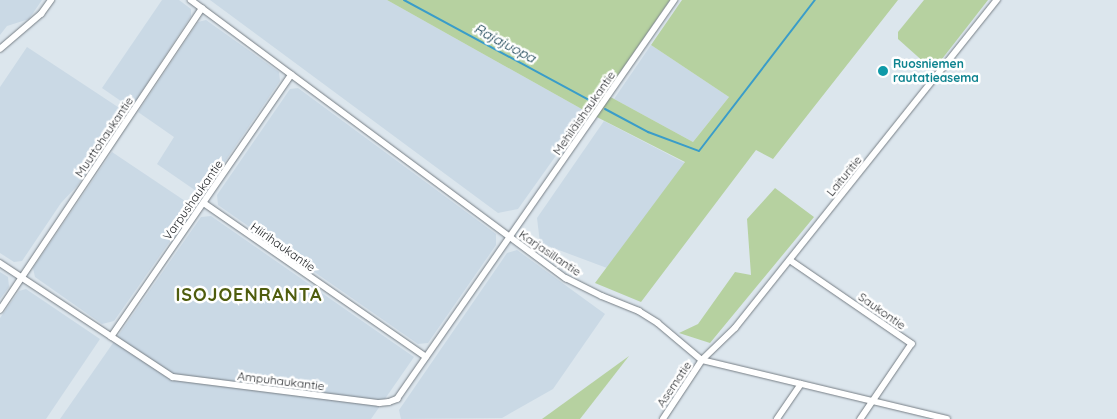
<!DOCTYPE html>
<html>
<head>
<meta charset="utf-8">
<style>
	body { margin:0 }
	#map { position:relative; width:1117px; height:419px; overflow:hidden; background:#dce6ed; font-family:Quicksand,sans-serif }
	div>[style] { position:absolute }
	.built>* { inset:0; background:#cad9e5 }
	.green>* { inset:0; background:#b6d1a0 }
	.stream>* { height:2px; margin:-1px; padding:0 1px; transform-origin:1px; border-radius:1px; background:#3a9dc9 }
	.roads { filter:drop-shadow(0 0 1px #767e85) drop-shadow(0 0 1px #767e85) }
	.street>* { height:5.5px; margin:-2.75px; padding:0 2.75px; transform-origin:2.75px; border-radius:2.75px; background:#fff }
	.dots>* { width:14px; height:14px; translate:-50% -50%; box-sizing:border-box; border:2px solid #fff; border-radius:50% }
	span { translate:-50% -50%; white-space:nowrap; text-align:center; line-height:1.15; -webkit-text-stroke:5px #fff; paint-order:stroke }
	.culture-label { font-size:12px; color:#0d838f; font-weight:700 }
	.left { translate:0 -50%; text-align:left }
	.street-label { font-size:12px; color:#1f2225 }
	.water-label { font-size:14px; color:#053245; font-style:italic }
	.district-label { font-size:18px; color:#4f5d0e; font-weight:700; letter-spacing:1px }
</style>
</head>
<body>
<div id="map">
	<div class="built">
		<div style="clip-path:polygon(0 0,42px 0,29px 19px,7px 26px,0 35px)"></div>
		<div style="clip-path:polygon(162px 0,179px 0,191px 9px,191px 16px,131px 108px,102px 88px)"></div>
		<div style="clip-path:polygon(210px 0,387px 0,587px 112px,518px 209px,498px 213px)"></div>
		<div style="clip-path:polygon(206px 20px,279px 72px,280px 81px,202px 195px,157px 164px,174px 137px,138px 112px,198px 22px)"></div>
		<div style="clip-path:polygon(651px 45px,729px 97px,693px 142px,614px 99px)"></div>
		<div style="clip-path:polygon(27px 47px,127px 113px,77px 186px,61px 203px,22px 261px,14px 262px,0 253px,0 87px)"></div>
		<div style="clip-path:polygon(298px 88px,496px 234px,496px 245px,428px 343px,418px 344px,218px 205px,217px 195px,290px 89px)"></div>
		<div style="clip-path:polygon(604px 121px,685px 163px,607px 268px,540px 243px,537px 218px)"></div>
		<div style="clip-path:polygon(112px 152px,194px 207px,114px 321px,102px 324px,35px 277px,33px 268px)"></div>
		<div style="clip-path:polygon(211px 216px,414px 357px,371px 419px,60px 419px,201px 217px)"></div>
		<div style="clip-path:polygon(517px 250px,605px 314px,553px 389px,502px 418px,401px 419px,399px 410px,507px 253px)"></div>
		<div style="clip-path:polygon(0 272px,8px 277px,9px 287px,0 299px)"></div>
		<div style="clip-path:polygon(26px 289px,100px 339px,46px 419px,0 419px,0 318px,19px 291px)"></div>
	</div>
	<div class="green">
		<div style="clip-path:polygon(387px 0,670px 0,605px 94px,693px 142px,729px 97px,651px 45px,682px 0,898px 0,773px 159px,756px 150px,641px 302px,595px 283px,685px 162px,587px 112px)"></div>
		<div style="clip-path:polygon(924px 0,988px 0,942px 59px,926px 64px,898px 39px,898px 32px)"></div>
		<div style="clip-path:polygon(775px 188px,814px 217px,710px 343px,679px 333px,698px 324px,735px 272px,751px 275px,747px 219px)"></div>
		<div style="clip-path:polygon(629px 356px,580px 419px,542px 419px)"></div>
	</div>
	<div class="stream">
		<div style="left:404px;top:0;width:218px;rotate:28.4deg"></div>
		<div style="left:605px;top:109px;width:49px;rotate:28.1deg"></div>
		<div style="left:648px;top:132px;width:54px;rotate:20.4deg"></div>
		<div style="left:699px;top:151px;width:190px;rotate:-52.5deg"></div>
	</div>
	<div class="roads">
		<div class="street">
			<div style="left:191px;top:0;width:467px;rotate:36.6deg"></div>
			<div style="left:566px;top:278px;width:40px;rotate:26.6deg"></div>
			<div style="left:602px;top:296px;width:40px;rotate:22deg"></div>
			<div style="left:639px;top:311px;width:22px;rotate:32deg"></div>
			<div style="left:658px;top:323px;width:57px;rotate:40.1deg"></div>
			<div style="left:702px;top:360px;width:252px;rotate:13.5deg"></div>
			<div style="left:0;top:49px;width:54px;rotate:-40.5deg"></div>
			<div style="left:41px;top:14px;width:17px;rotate:-54deg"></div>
			<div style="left:204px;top:203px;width:270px;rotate:34.7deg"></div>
			<div style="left:790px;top:260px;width:148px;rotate:34.5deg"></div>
			<div style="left:912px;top:344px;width:91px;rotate:124.2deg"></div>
			<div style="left:0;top:263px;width:207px;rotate:33.4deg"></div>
			<div style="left:173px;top:377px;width:208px;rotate:7.2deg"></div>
			<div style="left:379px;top:403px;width:10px;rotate:-6deg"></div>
			<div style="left:389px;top:402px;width:9px;rotate:-21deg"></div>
			<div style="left:397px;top:399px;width:486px;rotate:-55.2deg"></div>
			<div style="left:0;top:310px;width:363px;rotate:-56.2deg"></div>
			<div style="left:111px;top:337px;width:318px;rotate:-55.5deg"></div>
			<div style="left:663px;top:419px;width:71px;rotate:-56.5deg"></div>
			<div style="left:702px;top:360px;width:46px;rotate:-44.1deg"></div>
			<div style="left:735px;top:328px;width:420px;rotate:-51.4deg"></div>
			<div style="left:777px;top:419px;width:42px;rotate:-55.6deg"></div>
		</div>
	</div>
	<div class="dots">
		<div style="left:883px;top:71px;background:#0f9aa8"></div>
	</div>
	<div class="culture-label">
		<span class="left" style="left:893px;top:71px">Ruosniemen<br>rautatieasema</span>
	</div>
	<div class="street-label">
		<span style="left:584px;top:113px;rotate:-55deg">Mehiläishaukantie</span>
		<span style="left:104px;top:137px;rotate:-56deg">Muuttohaukantie</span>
		<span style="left:844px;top:176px;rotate:-51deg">Laituritie</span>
		<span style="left:193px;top:200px;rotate:-55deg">Varpushaukantie</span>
		<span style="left:283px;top:247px;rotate:35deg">Hiirihaukantie</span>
		<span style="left:550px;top:253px;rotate:34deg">Karjasillantie</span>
		<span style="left:882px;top:311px;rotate:35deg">Saukontie</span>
		<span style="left:281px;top:381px;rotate:7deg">Ampuhaukantie</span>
		<span style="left:674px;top:384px;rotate:-56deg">Asematie</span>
	</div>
	<div class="water-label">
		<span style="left:505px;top:43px;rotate:28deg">Rajajuopa</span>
	</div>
	<div class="district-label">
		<span style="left:249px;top:295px">ISOJOENRANTA</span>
	</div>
</div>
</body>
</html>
